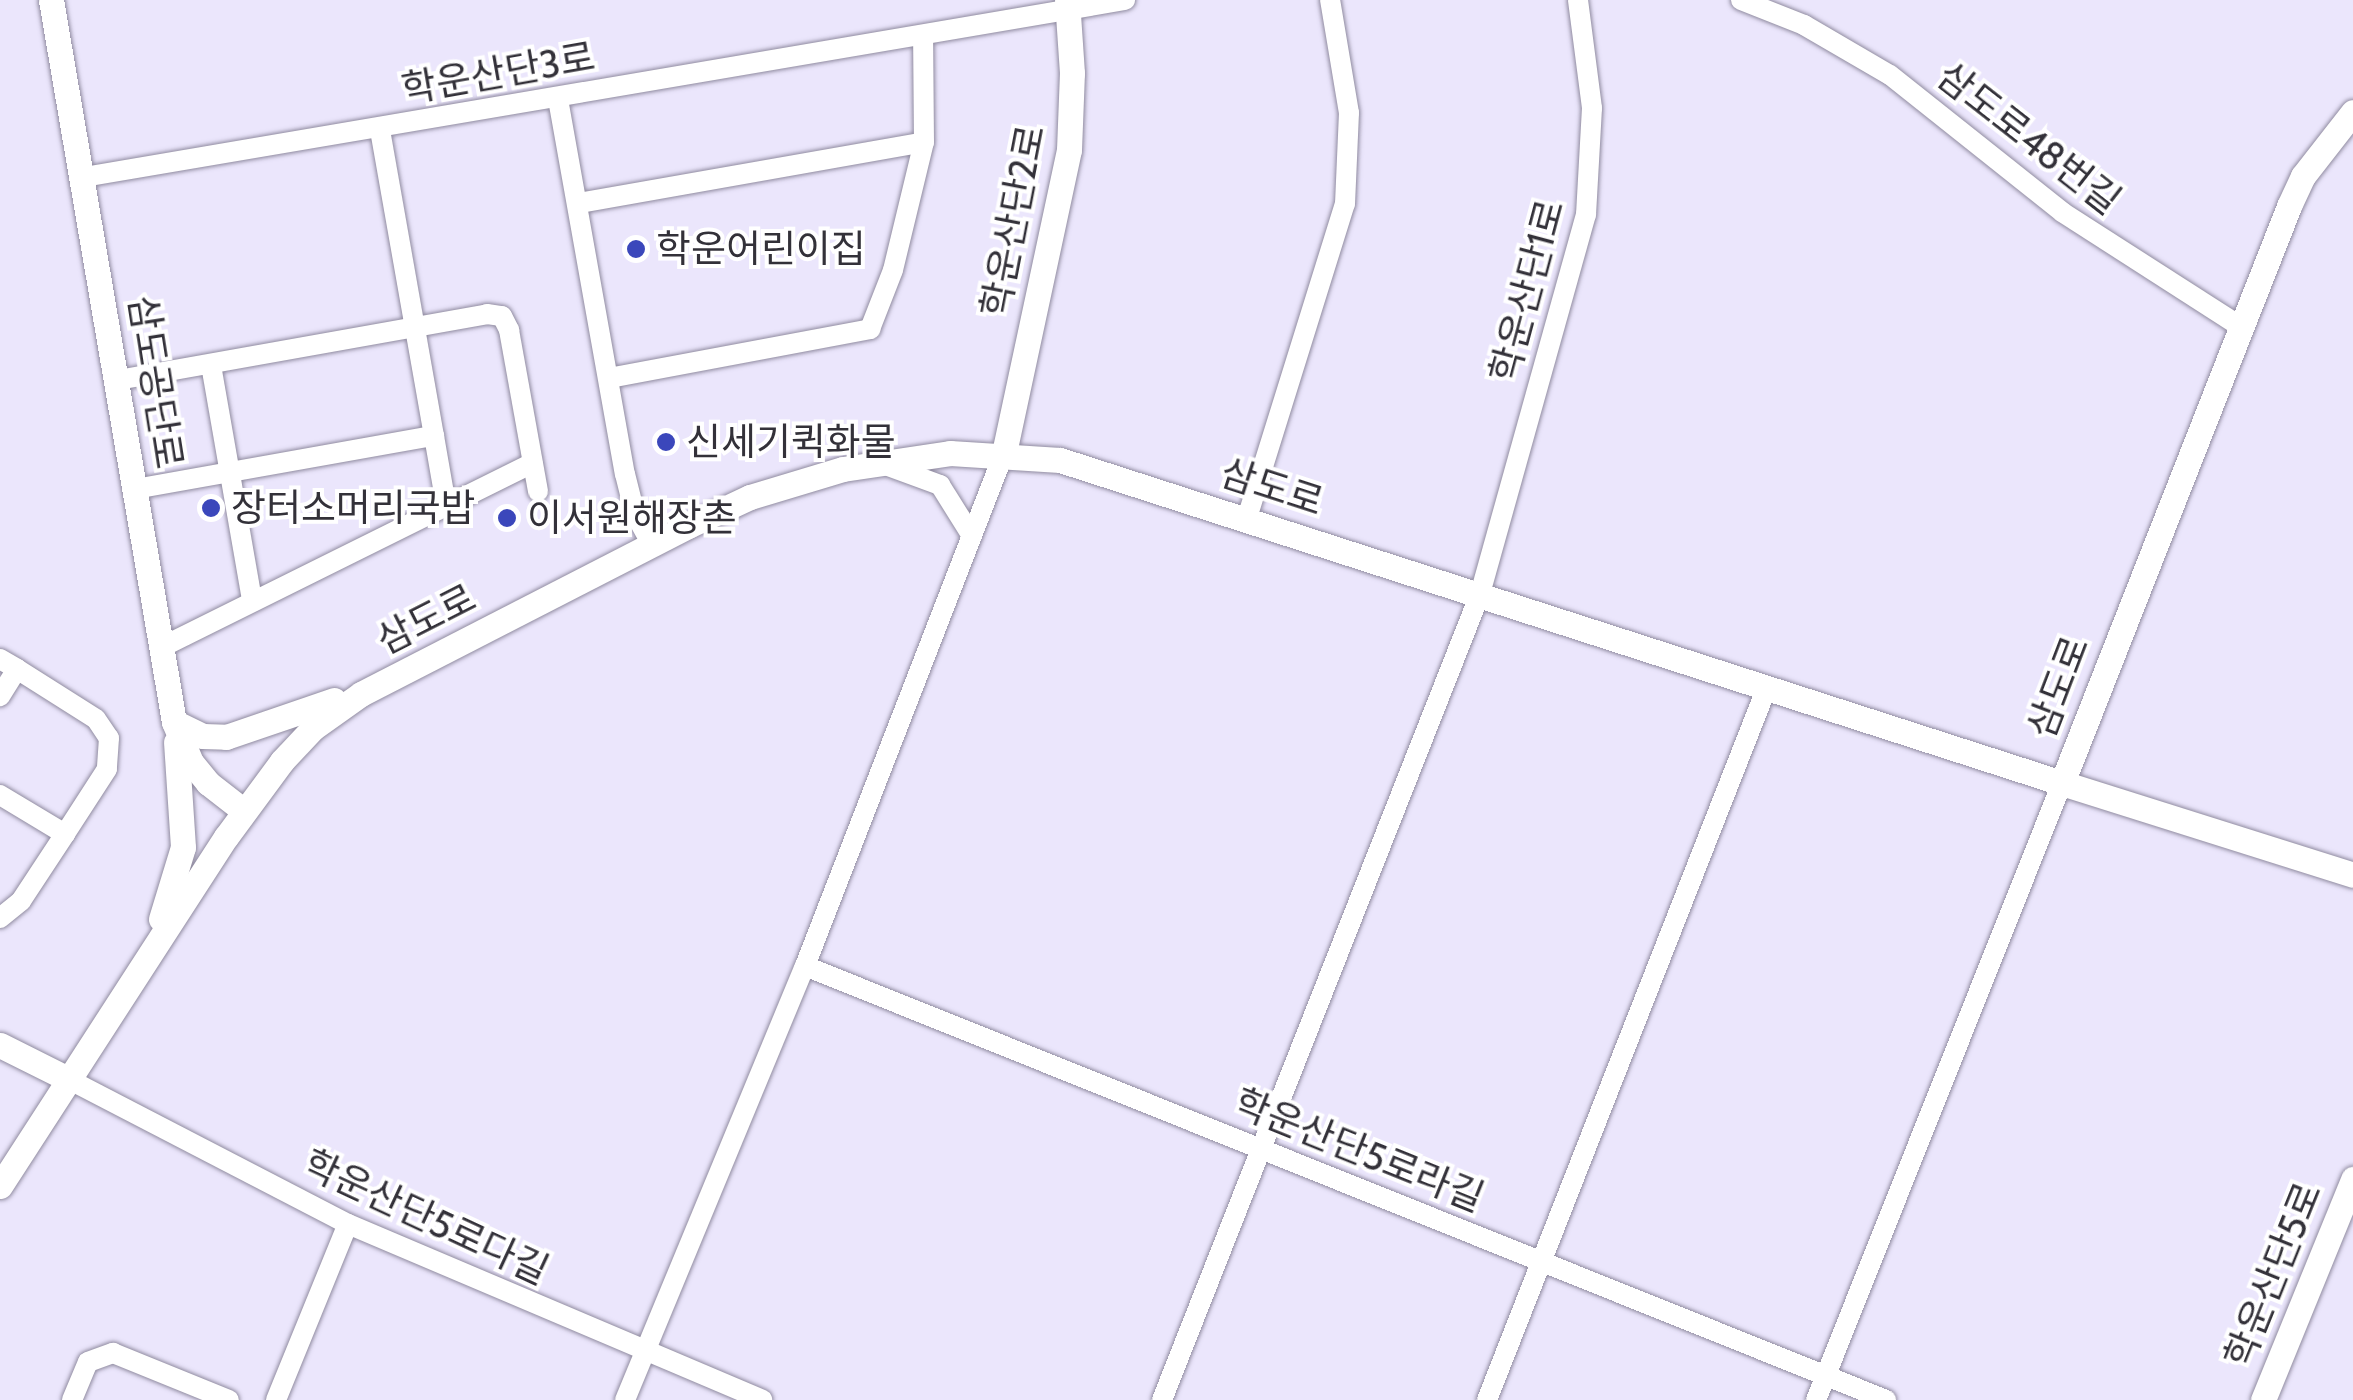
<!DOCTYPE html>
<html>
<head>
<meta charset="utf-8">
<style>
	body { margin:0 }
	#map { position:relative; width:2353px; height:1400px; overflow:hidden; background:#ebe6fc; font-family:Cabin,"Noto Sans KR",sans-serif }
	div>[style] { position:absolute }
	.roads { filter:drop-shadow(0 0 2px #908ba0) drop-shadow(0 0 2px #908ba0) }
	.minor>* { height:20px; margin:-10px; padding:0 10px; transform-origin:10px; border-radius:10px; background:#fff }
	.tertiary>* { height:25px; margin:-12.5px; padding:0 12.5px; transform-origin:12.5px; border-radius:12.5px; background:#fff }
	.dots>* { width:28px; height:28px; translate:-50% -50%; box-sizing:border-box; border:5px solid #fff; border-radius:50% }
	span { translate:-50% -50%; white-space:nowrap; text-align:center; line-height:1.15; -webkit-text-stroke:8px #fff; paint-order:stroke }
	.street-label { font-size:38px; color:#333139 }
	.poi-label { font-size:38px; color:#333139 }
	.left { translate:0 -50%; text-align:left }
</style>
</head>
<body>
<div id="map">
	<div class="roads">
		<div class="minor">
			<div style="left:1741px;top:0;width:68px;rotate:21.6deg"></div>
			<div style="left:1804px;top:25px;width:99px;rotate:30.2deg"></div>
			<div style="left:1890px;top:75px;width:220px;rotate:38.5deg"></div>
			<div style="left:2062px;top:212px;width:213px;rotate:32.7deg"></div>
			<div style="left:558px;top:99px;width:381px;rotate:79.9deg"></div>
			<div style="left:625px;top:474px;width:41px;rotate:76deg"></div>
			<div style="left:635px;top:514px;width:35px;rotate:61deg"></div>
			<div style="left:84px;top:177px;width:1056px;rotate:-9.65deg"></div>
			<div style="left:579px;top:203px;width:350px;rotate:-10deg"></div>
			<div style="left:211px;top:365px;width:240px;rotate:80.1deg"></div>
			<div style="left:609px;top:378px;width:266px;rotate:-10.6deg"></div>
			<div style="left:870px;top:329px;width:63px;rotate:-68.7deg"></div>
			<div style="left:893px;top:270px;width:132px;rotate:-76.4deg"></div>
			<div style="left:924px;top:142px;width:107px;rotate:-90.5deg"></div>
			<div style="left:118px;top:380px;width:375px;rotate:-10.1deg"></div>
			<div style="left:487px;top:314px;width:15px;rotate:8deg"></div>
			<div style="left:502px;top:316px;width:16px;rotate:63deg"></div>
			<div style="left:509px;top:330px;width:164px;rotate:79.8deg"></div>
			<div style="left:434px;top:436px;width:70px;rotate:80.1deg"></div>
			<div style="left:883px;top:464px;width:61px;rotate:20.2deg"></div>
			<div style="left:940px;top:485px;width:60px;rotate:57.9deg"></div>
			<div style="left:135px;top:489px;width:304px;rotate:-10.1deg"></div>
			<div style="left:434px;top:436px;width:312px;rotate:-100deg"></div>
			<div style="left:1247px;top:518px;width:329px;rotate:-72.7deg"></div>
			<div style="left:1345px;top:204px;width:91px;rotate:-87.5deg"></div>
			<div style="left:1349px;top:113px;width:115px;rotate:-99.5deg"></div>
			<div style="left:160px;top:648px;width:416px;rotate:-26.4deg"></div>
			<div style="left:0;top:659px;width:20px;rotate:30deg"></div>
			<div style="left:17px;top:669px;width:32px;rotate:122deg"></div>
			<div style="left:17px;top:669px;width:93px;rotate:32.3deg"></div>
			<div style="left:96px;top:719px;width:23px;rotate:56deg"></div>
			<div style="left:109px;top:738px;width:31px;rotate:94deg"></div>
			<div style="left:107px;top:769px;width:77px;rotate:122.9deg"></div>
			<div style="left:0;top:795px;width:76px;rotate:31deg"></div>
			<div style="left:65px;top:834px;width:80px;rotate:123.3deg"></div>
			<div style="left:21px;top:901px;width:27px;rotate:141deg"></div>
			<div style="left:805px;top:966px;width:1165px;rotate:21.87deg"></div>
			<div style="left:70px;top:1080px;width:313px;rotate:27.4deg"></div>
			<div style="left:348px;top:1224px;width:450px;rotate:23deg"></div>
			<div style="left:72px;top:1400px;width:41px;rotate:-67.2deg"></div>
			<div style="left:88px;top:1362px;width:27px;rotate:-20deg"></div>
			<div style="left:113px;top:1353px;width:125px;rotate:22.1deg"></div>
			<div style="left:276px;top:1400px;width:190px;rotate:-67.8deg"></div>
			<div style="left:625px;top:1400px;width:470px;rotate:-67.5deg"></div>
			<div style="left:805px;top:966px;width:550px;rotate:-68.8deg"></div>
			<div style="left:1162px;top:1400px;width:866px;rotate:-68.47deg"></div>
			<div style="left:1480px;top:594px;width:394px;rotate:-74.4deg"></div>
			<div style="left:1586px;top:215px;width:107px;rotate:-86.8deg"></div>
			<div style="left:1592px;top:108px;width:109px;rotate:-97.4deg"></div>
			<div style="left:1487px;top:1400px;width:766px;rotate:-68.56deg"></div>
			<div style="left:1816px;top:1400px;width:664px;rotate:-68.26deg"></div>
		</div>
		<div class="tertiary">
			<div style="left:51px;top:0;width:732px;rotate:80.33deg"></div>
			<div style="left:174px;top:722px;width:43px;rotate:67deg"></div>
			<div style="left:191px;top:762px;width:27px;rotate:51deg"></div>
			<div style="left:208px;top:783px;width:46px;rotate:37.9deg"></div>
			<div style="left:1004px;top:453px;width:310px;rotate:-77.9deg"></div>
			<div style="left:1069px;top:150px;width:77px;rotate:-87.8deg"></div>
			<div style="left:1072px;top:73px;width:73px;rotate:-93.9deg"></div>
			<div style="left:174px;top:722px;width:32px;rotate:26deg"></div>
			<div style="left:203px;top:736px;width:23px;rotate:2deg"></div>
			<div style="left:226px;top:737px;width:114px;rotate:-18.9deg"></div>
			<div style="left:2062px;top:783px;width:305px;rotate:17.5deg"></div>
			<div style="left:161px;top:919px;width:75px;rotate:-73deg"></div>
			<div style="left:183px;top:847px;width:105px;rotate:-93.8deg"></div>
			<div style="left:0;top:1045px;width:78px;rotate:26.6deg"></div>
			<div style="left:0;top:1186px;width:416px;rotate:-57.1deg"></div>
			<div style="left:226px;top:837px;width:94px;rotate:-53.6deg"></div>
			<div style="left:282px;top:761px;width:45px;rotate:-46.8deg"></div>
			<div style="left:313px;top:728px;width:59px;rotate:-35.3deg"></div>
			<div style="left:361px;top:694px;width:368px;rotate:-27.2deg"></div>
			<div style="left:688px;top:526px;width:68px;rotate:-25.1deg"></div>
			<div style="left:750px;top:497px;width:97px;rotate:-16.8deg"></div>
			<div style="left:843px;top:469px;width:108px;rotate:-8.5deg"></div>
			<div style="left:950px;top:453px;width:110px;rotate:3.6deg"></div>
			<div style="left:1060px;top:460px;width:1053px;rotate:17.87deg"></div>
			<div style="left:2062px;top:783px;width:620px;rotate:-68.52deg"></div>
			<div style="left:2289px;top:206px;width:33px;rotate:-65deg"></div>
			<div style="left:2303px;top:176px;width:81px;rotate:-52deg"></div>
			<div style="left:2263px;top:1400px;width:239px;rotate:-67.8deg"></div>
		</div>
	</div>
	<div class="dots">
		<div style="left:636px;top:249px;background:#3b47bb"></div>
		<div style="left:666px;top:442px;background:#3b47bb"></div>
		<div style="left:211px;top:508px;background:#3b47bb"></div>
		<div style="left:507px;top:518px;background:#3b47bb"></div>
	</div>
	<div class="street-label">
		<span style="left:498px;top:73px;rotate:-10deg">학운산단3로</span>
		<span style="left:2029px;top:138px;rotate:38deg">삼도로48번길</span>
		<span style="left:1013px;top:221px;rotate:-79deg">학운산단2로</span>
		<span style="left:1527px;top:291px;rotate:-75deg">학운산단1로</span>
		<span style="left:156px;top:382px;rotate:81deg">삼도공단로</span>
		<span style="left:1272px;top:487px;rotate:18deg">삼도로</span>
		<span style="left:426px;top:619px;rotate:-27deg">삼도로</span>
		<span style="left:2058px;top:687px;rotate:-69deg">삼도로</span>
		<span style="left:1359px;top:1150px;rotate:22deg">학운산단5로라길</span>
		<span style="left:426px;top:1217px;rotate:25deg">학운산단5로다길</span>
		<span style="left:2273px;top:1275px;rotate:-68deg">학운산단5로</span>
	</div>
	<div class="poi-label">
		<span class="left" style="left:656px;top:249px">학운어린이집</span>
		<span class="left" style="left:686px;top:442px">신세기퀵화물</span>
		<span class="left" style="left:231px;top:508px">장터소머리국밥</span>
		<span class="left" style="left:527px;top:518px">이서원해장촌</span>
	</div>
</div>
</body>
</html>
